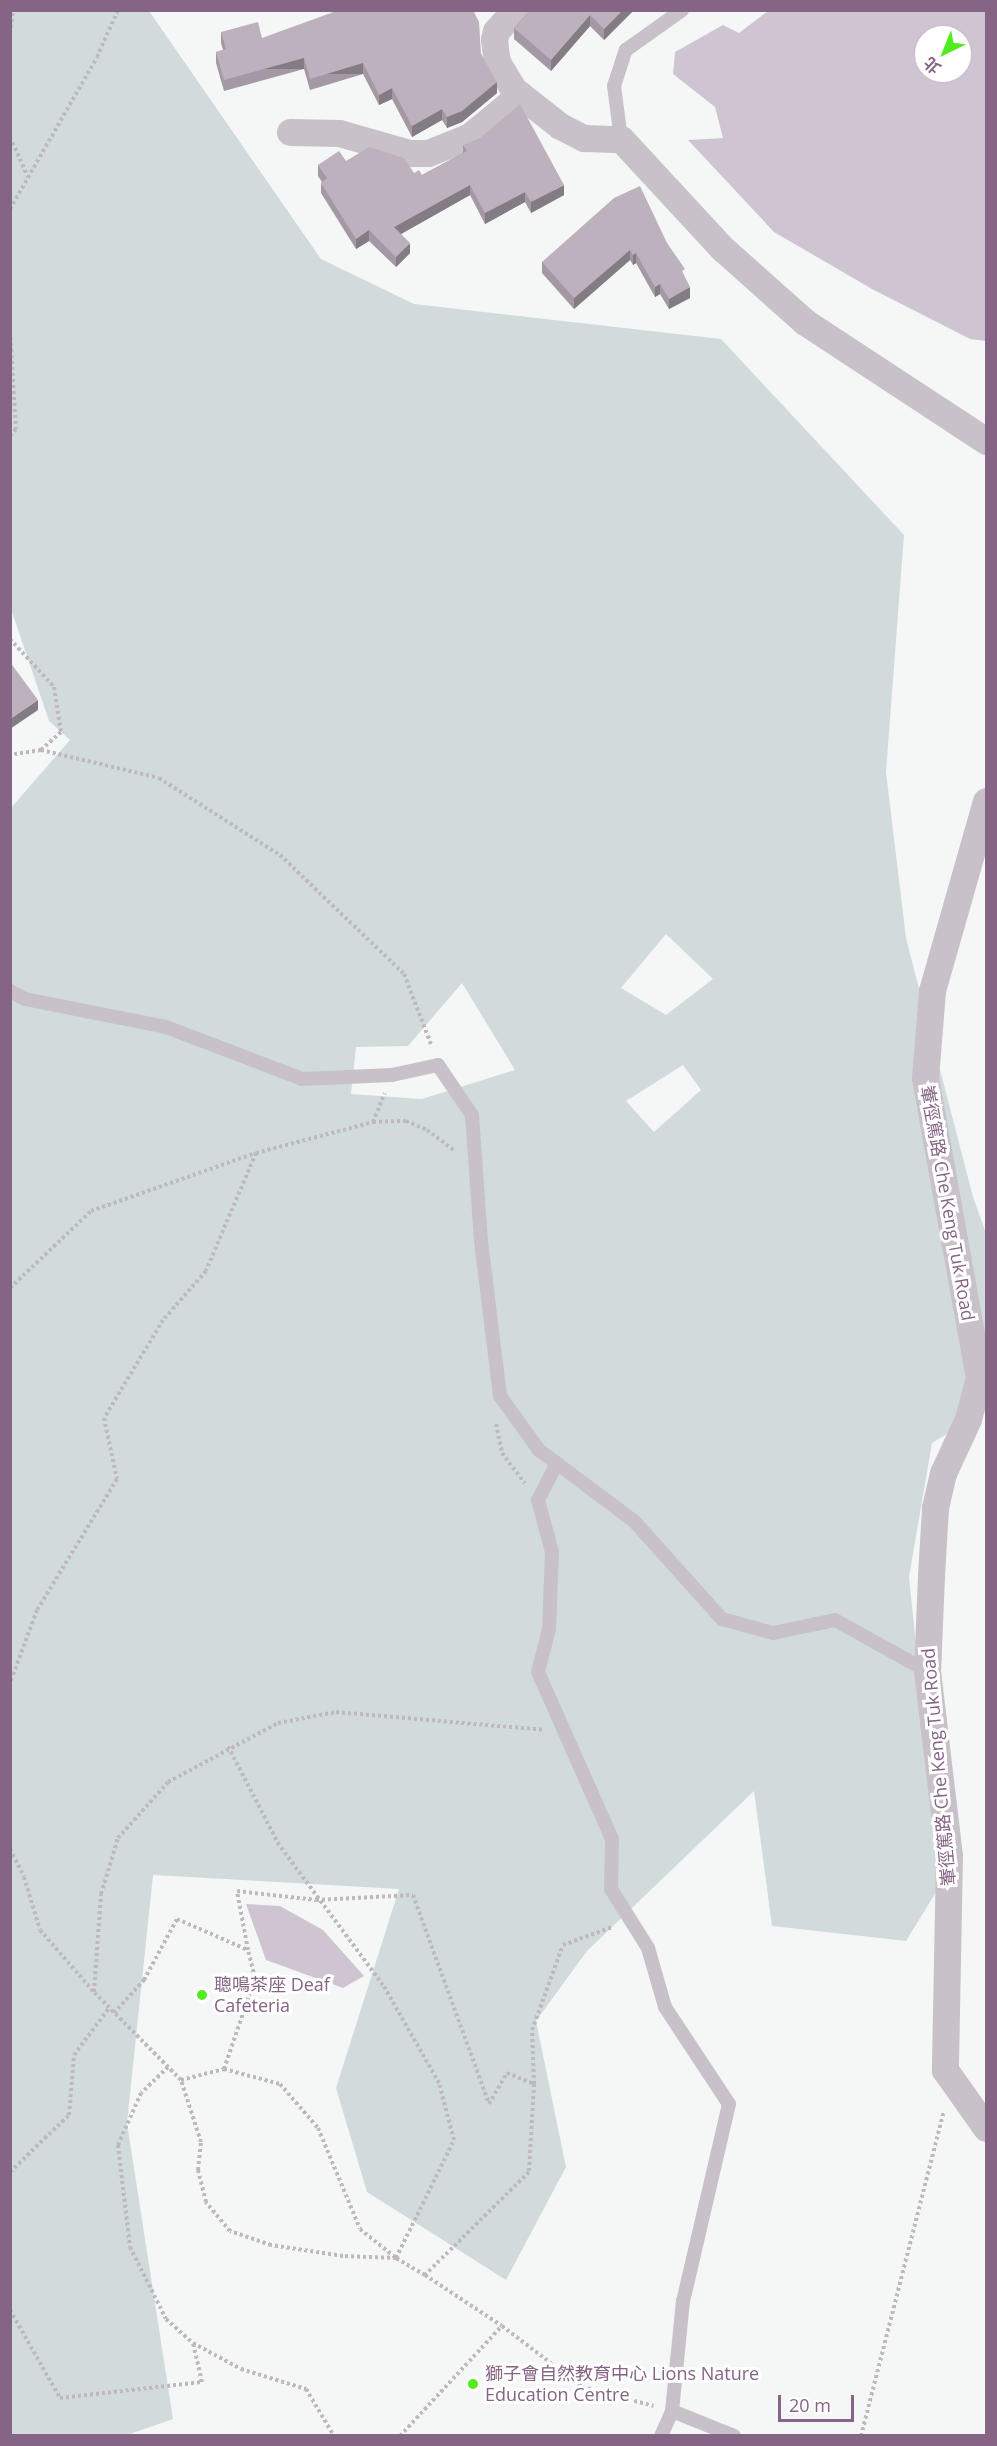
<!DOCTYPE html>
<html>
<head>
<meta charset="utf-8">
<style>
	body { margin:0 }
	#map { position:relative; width:997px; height:2446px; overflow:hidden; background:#f4f7f5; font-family:"Open Sans","Noto Sans TC",sans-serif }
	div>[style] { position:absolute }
	.green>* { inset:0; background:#d2dbdc }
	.water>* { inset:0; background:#cfc5d2 }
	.path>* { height:4px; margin-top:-2px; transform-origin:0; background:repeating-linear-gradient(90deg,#bfb9bf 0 3px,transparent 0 6px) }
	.service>* { height:14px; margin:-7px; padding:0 7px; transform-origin:7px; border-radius:7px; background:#c9c1ca }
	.minor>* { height:27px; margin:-13.5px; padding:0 13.5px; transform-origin:13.5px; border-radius:13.5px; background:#c9c1ca }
	.wall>* { inset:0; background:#a398a3 }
	.shaded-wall>* { inset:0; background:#847c85; transform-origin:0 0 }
	.building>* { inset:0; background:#bdb1be }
	.dots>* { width:16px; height:16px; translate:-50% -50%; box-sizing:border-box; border:3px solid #fff; border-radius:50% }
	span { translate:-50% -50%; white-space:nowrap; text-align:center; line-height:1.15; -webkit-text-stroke:6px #fff; paint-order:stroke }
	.street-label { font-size:18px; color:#856486 }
	.poi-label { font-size:18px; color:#856486 }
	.left { translate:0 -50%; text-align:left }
	.frame { position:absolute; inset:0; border:12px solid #856486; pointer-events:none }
	.north { position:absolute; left:913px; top:24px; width:60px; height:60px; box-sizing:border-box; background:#fff; border:2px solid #cec1cf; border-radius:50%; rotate:223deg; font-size:16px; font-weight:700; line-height:24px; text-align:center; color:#856486 }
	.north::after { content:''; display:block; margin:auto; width:21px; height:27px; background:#50ec1f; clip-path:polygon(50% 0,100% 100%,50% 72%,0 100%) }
	.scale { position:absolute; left:778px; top:2395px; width:76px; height:27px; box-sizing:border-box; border:3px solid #856486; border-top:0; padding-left:8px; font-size:18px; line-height:21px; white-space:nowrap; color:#856486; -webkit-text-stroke:4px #fff; paint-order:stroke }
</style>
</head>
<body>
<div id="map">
	<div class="green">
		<div style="clip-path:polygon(evenodd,11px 11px,149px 11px,321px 259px,414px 304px,721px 339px,904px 535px,886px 772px,906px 938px,973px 1197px,986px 1233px,986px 1410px,932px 1443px,909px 1577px,941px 1884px,906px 1941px,772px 1926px,754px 1791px,587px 1951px,536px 2021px,566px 2167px,506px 2280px,367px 2192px,336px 2088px,399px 1889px,153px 1875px,127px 2123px,173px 2419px,127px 2435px,11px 2436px,10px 809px,70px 740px,49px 721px,11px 609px,11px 11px,666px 934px,713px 979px,666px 1015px,621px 988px,666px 934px,11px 11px,462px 983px,515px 1070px,422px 1099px,351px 1094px,356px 1047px,408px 1046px,462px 983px,11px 11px,683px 1065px,701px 1090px,654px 1132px,626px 1101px,683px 1065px)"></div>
	</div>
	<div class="water">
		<div style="clip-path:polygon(evenodd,768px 11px,986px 11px,986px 341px,970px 339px,872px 289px,774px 232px,688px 140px,723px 138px,715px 107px,673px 74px,675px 52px,723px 25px,739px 33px,768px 11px,925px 36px,961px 36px,961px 72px,925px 72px,925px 36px)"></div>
		<div style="clip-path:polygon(246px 1904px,280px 1906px,323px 1930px,364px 1976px,343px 1988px,266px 1960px)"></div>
	</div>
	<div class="path">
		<div style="left:10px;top:34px;width:24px;rotate:-83deg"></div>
		<div style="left:10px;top:137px;width:44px;rotate:65.8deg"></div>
		<div style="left:10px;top:209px;width:175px;rotate:-60.2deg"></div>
		<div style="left:97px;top:57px;width:51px;rotate:-65.9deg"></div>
		<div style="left:10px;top:331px;width:98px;rotate:86.5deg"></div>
		<div style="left:16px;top:429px;width:9px;rotate:131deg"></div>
		<div style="left:10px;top:639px;width:65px;rotate:47.5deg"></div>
		<div style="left:54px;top:687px;width:46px;rotate:81.2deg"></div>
		<div style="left:61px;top:732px;width:27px;rotate:138deg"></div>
		<div style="left:41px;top:750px;width:31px;rotate:171deg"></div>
		<div style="left:41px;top:750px;width:121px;rotate:13.3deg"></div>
		<div style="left:159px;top:778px;width:143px;rotate:32.5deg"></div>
		<div style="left:280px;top:855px;width:172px;rotate:43.8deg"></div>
		<div style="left:404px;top:974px;width:78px;rotate:69deg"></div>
		<div style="left:373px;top:1122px;width:33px;rotate:-2deg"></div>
		<div style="left:406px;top:1121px;width:23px;rotate:23deg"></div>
		<div style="left:427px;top:1130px;width:36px;rotate:37deg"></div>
		<div style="left:256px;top:1153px;width:121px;rotate:-14.8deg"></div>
		<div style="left:373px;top:1122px;width:31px;rotate:-68deg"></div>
		<div style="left:10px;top:1288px;width:112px;rotate:-43.5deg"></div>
		<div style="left:91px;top:1211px;width:175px;rotate:-19.4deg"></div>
		<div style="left:256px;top:1153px;width:128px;rotate:113deg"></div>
		<div style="left:206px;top:1271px;width:65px;rotate:131.3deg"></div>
		<div style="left:163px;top:1320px;width:114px;rotate:121deg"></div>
		<div style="left:104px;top:1418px;width:62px;rotate:78deg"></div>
		<div style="left:117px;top:1479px;width:153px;rotate:121.4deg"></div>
		<div style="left:37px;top:1610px;width:78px;rotate:110.3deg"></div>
		<div style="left:496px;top:1424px;width:30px;rotate:78deg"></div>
		<div style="left:502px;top:1453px;width:38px;rotate:53deg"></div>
		<div style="left:10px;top:1849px;width:31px;rotate:63deg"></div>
		<div style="left:24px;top:1877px;width:55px;rotate:73.2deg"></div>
		<div style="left:40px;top:1930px;width:81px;rotate:49deg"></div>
		<div style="left:114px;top:2013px;width:45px;rotate:-47.7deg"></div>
		<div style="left:144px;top:1980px;width:69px;rotate:-61.6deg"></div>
		<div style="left:177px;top:1919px;width:77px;rotate:23.6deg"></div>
		<div style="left:248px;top:1950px;width:60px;rotate:-100.6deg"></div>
		<div style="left:237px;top:1891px;width:80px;rotate:6.5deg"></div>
		<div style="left:316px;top:1900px;width:97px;rotate:-3deg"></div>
		<div style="left:413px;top:1895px;width:222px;rotate:70deg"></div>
		<div style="left:489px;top:2104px;width:36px;rotate:-60deg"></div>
		<div style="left:507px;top:2073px;width:29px;rotate:22deg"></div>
		<div style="left:534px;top:2084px;width:88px;rotate:93.3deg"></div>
		<div style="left:529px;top:2172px;width:146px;rotate:135.3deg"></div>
		<div style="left:425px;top:2275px;width:92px;rotate:33.5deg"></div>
		<div style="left:502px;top:2326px;width:101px;rotate:37.3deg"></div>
		<div style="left:582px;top:2387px;width:74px;rotate:14.8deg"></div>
		<div style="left:168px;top:2067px;width:37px;rotate:136deg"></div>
		<div style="left:141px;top:2093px;width:57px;rotate:113.9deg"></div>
		<div style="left:118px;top:2145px;width:103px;rotate:83.3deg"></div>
		<div style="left:130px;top:2247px;width:80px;rotate:63.4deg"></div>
		<div style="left:166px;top:2319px;width:36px;rotate:42deg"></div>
		<div style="left:193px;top:2343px;width:55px;rotate:28.4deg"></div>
		<div style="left:241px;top:2369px;width:68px;rotate:17.1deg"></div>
		<div style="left:306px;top:2389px;width:55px;rotate:59.2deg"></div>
		<div style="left:224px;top:2069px;width:58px;rotate:15deg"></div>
		<div style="left:280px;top:2084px;width:58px;rotate:49.2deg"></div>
		<div style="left:318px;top:2128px;width:109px;rotate:67.4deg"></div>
		<div style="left:360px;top:2229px;width:46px;rotate:38.9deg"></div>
		<div style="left:396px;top:2258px;width:131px;rotate:-63.8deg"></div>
		<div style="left:454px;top:2140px;width:59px;rotate:-104.7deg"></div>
		<div style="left:439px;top:2083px;width:113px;rotate:-119.7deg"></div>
		<div style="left:383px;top:1985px;width:174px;rotate:-126.6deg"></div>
		<div style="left:279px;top:1845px;width:111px;rotate:-117.3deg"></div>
		<div style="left:181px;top:2080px;width:44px;rotate:-14.3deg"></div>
		<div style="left:224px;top:2069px;width:96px;rotate:-71.2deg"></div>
		<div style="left:255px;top:1978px;width:29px;rotate:-104deg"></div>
		<div style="left:534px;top:2084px;width:54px;rotate:-92.1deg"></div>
		<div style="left:532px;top:2030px;width:90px;rotate:-70deg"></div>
		<div style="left:563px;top:1945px;width:52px;rotate:-20.2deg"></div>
		<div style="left:10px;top:2172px;width:82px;rotate:-44deg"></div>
		<div style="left:69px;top:2115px;width:60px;rotate:-85.2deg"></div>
		<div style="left:74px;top:2055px;width:59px;rotate:-53.3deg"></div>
		<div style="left:425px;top:2275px;width:34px;rotate:-150deg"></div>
		<div style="left:396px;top:2258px;width:53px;rotate:-177.8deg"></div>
		<div style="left:343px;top:2256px;width:73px;rotate:-171.3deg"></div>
		<div style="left:271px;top:2245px;width:43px;rotate:-161.1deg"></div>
		<div style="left:230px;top:2231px;width:38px;rotate:-130deg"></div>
		<div style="left:206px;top:2202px;width:33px;rotate:-104deg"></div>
		<div style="left:198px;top:2170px;width:28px;rotate:-84deg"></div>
		<div style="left:201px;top:2142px;width:65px;rotate:-107.9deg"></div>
		<div style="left:181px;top:2080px;width:124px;rotate:-134.7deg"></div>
		<div style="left:94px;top:1992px;width:98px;rotate:-85.9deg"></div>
		<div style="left:101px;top:1894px;width:59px;rotate:-73.1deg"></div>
		<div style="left:118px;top:1838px;width:75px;rotate:-48.2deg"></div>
		<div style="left:168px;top:1782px;width:125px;rotate:-28.2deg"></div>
		<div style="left:278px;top:1723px;width:59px;rotate:-10.7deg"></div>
		<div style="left:336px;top:1712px;width:209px;rotate:4.9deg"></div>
		<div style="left:10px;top:2310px;width:101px;rotate:60.4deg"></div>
		<div style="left:60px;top:2398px;width:143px;rotate:-6.4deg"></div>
		<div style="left:202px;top:2382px;width:40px;rotate:-103deg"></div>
		<div style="left:400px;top:2436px;width:150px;rotate:-47.2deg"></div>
		<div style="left:861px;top:2436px;width:335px;rotate:-75.7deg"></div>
	</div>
	<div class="service">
		<div style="left:621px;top:139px;width:53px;rotate:-97.5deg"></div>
		<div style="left:614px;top:86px;width:38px;rotate:-72deg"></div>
		<div style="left:626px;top:50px;width:69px;rotate:-35.5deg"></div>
		<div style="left:10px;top:991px;width:17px;rotate:28deg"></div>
		<div style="left:25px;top:999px;width:144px;rotate:11.2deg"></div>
		<div style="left:166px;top:1027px;width:146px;rotate:20.9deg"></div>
		<div style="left:302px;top:1079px;width:90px;rotate:-2.5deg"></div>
		<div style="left:392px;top:1075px;width:47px;rotate:-12.3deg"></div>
		<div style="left:438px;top:1065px;width:60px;rotate:55.8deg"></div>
		<div style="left:472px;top:1115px;width:126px;rotate:85.9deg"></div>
		<div style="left:481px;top:1241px;width:156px;rotate:83deg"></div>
		<div style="left:500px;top:1396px;width:67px;rotate:54.2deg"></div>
		<div style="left:539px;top:1450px;width:119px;rotate:36.8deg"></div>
		<div style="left:634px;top:1521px;width:132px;rotate:48.1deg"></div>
		<div style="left:722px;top:1619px;width:53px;rotate:15.4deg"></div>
		<div style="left:773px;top:1633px;width:63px;rotate:-11.8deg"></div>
		<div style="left:835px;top:1620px;width:105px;rotate:29deg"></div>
		<div style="left:557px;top:1463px;width:42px;rotate:117.2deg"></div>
		<div style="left:538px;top:1500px;width:54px;rotate:74.9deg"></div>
		<div style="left:552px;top:1552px;width:77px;rotate:92.2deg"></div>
		<div style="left:549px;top:1629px;width:44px;rotate:104.3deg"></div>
		<div style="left:538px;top:1672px;width:183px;rotate:66.1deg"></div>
		<div style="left:612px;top:1839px;width:50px;rotate:91.1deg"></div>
		<div style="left:611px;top:1889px;width:70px;rotate:57.9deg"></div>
		<div style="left:648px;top:1948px;width:61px;rotate:73.9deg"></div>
		<div style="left:665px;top:2007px;width:116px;rotate:56.6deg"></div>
		<div style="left:729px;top:2104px;width:202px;rotate:103.1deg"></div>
		<div style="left:683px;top:2301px;width:111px;rotate:95.7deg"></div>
		<div style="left:661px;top:2436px;width:27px;rotate:-66deg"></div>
		<div style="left:672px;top:2411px;width:67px;rotate:22deg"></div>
	</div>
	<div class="minor">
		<div style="left:515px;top:10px;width:28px;rotate:132deg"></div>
		<div style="left:496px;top:31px;width:8px;rotate:104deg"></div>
		<div style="left:494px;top:39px;width:23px;rotate:83deg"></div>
		<div style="left:497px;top:62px;width:31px;rotate:59deg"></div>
		<div style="left:513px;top:89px;width:60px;rotate:38.2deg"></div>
		<div style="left:560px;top:126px;width:27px;rotate:27deg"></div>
		<div style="left:584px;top:138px;width:37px;rotate:2deg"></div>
		<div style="left:621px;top:139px;width:150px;rotate:47.2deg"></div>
		<div style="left:723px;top:249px;width:110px;rotate:41.7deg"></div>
		<div style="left:805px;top:322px;width:217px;rotate:33.3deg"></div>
		<div style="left:290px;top:132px;width:49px;rotate:1.2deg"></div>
		<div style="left:339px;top:133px;width:73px;rotate:15.9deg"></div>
		<div style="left:409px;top:153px;width:19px"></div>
		<div style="left:428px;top:153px;width:45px;rotate:-22deg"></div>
		<div style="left:470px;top:136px;width:65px;rotate:-39.4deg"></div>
		<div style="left:986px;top:801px;width:198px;rotate:105.9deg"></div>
		<div style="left:932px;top:991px;width:87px;rotate:94.6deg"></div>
		<div style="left:925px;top:1078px;width:304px;rotate:79.8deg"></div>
		<div style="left:979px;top:1377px;width:43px;rotate:104.7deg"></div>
		<div style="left:968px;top:1419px;width:60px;rotate:114.8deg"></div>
		<div style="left:943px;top:1473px;width:36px;rotate:103deg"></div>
		<div style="left:935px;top:1508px;width:68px;rotate:93.4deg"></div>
		<div style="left:931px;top:1576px;width:95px;rotate:92.4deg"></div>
		<div style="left:927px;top:1671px;width:186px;rotate:83.2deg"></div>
		<div style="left:949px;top:1856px;width:214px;rotate:91.1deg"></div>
		<div style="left:945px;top:2070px;width:71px;rotate:54.7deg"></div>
	</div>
	<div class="wall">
		<div style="clip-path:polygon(530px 10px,634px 10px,604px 40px,590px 26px,551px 71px,514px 39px,514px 28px)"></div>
		<div style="clip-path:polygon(221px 32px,262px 38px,481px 54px,497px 93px,462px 122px,447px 128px,442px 120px,412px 137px,392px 99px,379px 105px,363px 74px,310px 90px,304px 69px,224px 91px,216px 63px,216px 52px,223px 50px,221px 43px)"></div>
		<div style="clip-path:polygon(463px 145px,564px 195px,531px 213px,525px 202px,485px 224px,470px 195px,401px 234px,410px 253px,396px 267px,369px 241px,356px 249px,321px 193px,321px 183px,322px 182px,318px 176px,318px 165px,346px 161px,422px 175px,463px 153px)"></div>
		<div style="clip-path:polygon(667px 243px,685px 278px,690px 298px,669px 309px,660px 294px,655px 297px,636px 263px,633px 265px,630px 260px,574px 309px,542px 273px,542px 262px)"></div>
	</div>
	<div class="shaded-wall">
		<div style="clip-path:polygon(623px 10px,634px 10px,604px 40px,604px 29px)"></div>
		<div style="clip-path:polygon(590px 15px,590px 26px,551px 71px,551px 60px)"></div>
		<div style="left:304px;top:58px;width:11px;height:83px;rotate:90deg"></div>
		<div style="left:363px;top:63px;width:11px;height:55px;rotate:90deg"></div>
		<div style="clip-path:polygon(497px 82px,497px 93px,462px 122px,447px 128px,447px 117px)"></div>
		<div style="clip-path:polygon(392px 88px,392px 99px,379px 105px,379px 95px)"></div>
		<div style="clip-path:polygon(442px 109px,442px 120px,412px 137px,412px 126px)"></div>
		<div style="clip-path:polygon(470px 185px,470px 195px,394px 238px,394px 227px)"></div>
		<div style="clip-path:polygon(564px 185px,564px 195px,531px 213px,531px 202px)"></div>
		<div style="clip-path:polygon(525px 192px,525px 202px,485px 224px,485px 213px)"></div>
		<div style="clip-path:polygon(369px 230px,369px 241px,356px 249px,356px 239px)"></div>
		<div style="clip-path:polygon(410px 243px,410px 253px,396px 267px,396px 257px)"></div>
		<div style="clip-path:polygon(630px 250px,630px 260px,574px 309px,574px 298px)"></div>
		<div style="clip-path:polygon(636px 253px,636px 263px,633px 265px,633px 255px)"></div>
		<div style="clip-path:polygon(660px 284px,660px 294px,655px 297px,655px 287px)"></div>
		<div style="clip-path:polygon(690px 287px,690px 298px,669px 309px,669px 299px)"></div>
		<div style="clip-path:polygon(38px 700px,38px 710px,10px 729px,10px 719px)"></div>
	</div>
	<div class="building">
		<div style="clip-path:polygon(339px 10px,473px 10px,479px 22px,481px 54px,497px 82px,462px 111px,447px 117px,442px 109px,412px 126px,392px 88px,379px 95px,363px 63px,310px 79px,304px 58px,224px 80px,216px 52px,226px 49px,221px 32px,258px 22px,262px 38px)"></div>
		<div style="clip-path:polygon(530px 10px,623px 10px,604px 29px,590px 15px,551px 60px,514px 28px)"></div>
		<div style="clip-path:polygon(520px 104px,564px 185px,531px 202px,525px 192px,485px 213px,470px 185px,394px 227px,410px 243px,396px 257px,369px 230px,356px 239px,321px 183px,327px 178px,318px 165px,339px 151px,346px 161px,369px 147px,404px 158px,414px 173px,419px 170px,422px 175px,467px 151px,463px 145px,480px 138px)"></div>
		<div style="clip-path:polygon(640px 186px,667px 243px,685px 269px,682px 271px,690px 287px,669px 299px,660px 284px,655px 287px,636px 253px,633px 255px,630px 250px,574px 298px,542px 262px,614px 198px)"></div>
		<div style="clip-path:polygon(10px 662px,38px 700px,10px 719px)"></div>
	</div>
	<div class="dots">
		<div style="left:202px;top:1995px;background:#50ec1f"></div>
		<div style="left:473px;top:2384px;background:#50ec1f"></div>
	</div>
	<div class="street-label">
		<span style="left:948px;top:1203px;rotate:80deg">輋徑篤路 Che Keng Tuk Road</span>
		<span style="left:938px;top:1767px;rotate:-95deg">輋徑篤路 Che Keng Tuk Road</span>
	</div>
	<div class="poi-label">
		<span class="left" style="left:214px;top:1995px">聰鳴茶座 Deaf<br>Cafeteria</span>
		<span class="left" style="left:485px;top:2384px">獅子會自然教育中心 Lions Nature<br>Education Centre</span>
	</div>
	<div class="frame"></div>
	<div class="north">北</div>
	<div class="scale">20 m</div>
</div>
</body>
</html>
